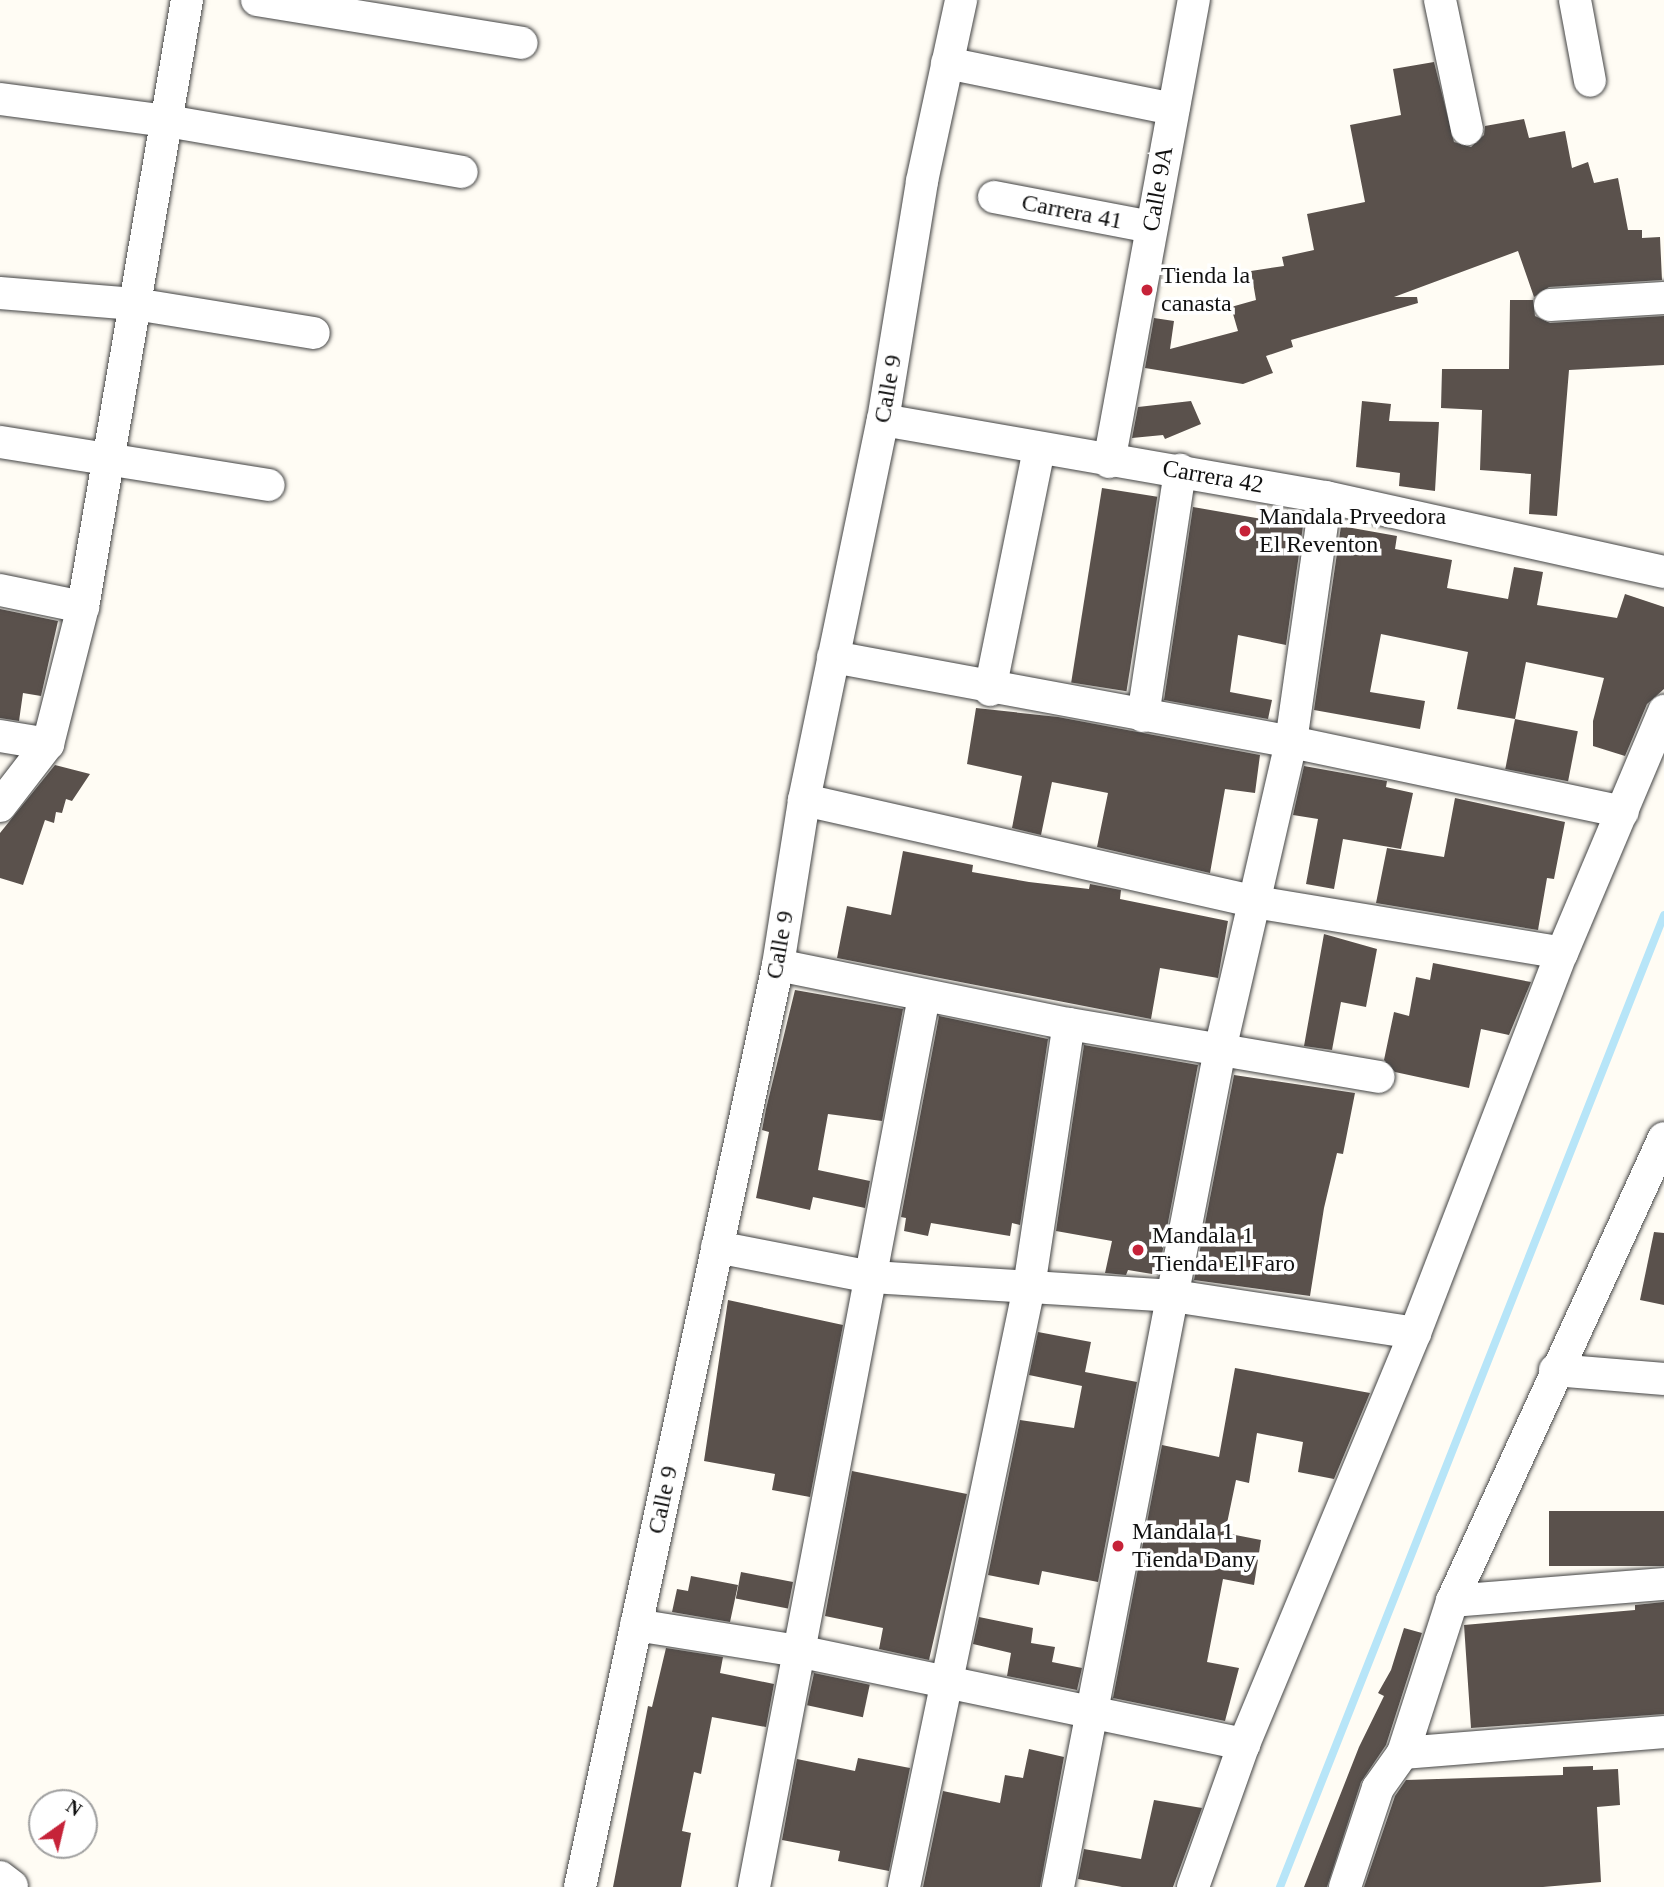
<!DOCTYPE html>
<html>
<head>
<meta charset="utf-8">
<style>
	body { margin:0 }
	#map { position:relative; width:1664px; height:1887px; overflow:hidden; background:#fffcf4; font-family:"Times New Roman",serif }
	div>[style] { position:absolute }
	.stream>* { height:8px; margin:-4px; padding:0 4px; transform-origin:4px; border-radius:4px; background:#b7e5f8 }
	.building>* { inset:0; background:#5a514c; transform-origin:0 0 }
	.roads { filter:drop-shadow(0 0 2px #444) drop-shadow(0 0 2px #444) }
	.minor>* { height:32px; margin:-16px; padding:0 16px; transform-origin:16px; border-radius:16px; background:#fff }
	.dots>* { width:19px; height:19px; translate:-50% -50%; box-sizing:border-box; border:4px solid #fff; border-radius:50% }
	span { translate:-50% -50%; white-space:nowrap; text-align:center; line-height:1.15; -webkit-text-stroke:7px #fff; paint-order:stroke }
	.street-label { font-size:24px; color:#111 }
	.poi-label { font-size:24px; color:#111 }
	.left { translate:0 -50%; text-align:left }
	.north { position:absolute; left:28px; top:1789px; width:70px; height:70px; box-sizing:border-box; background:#fff; border:2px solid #a0a0a0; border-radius:50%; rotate:34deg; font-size:19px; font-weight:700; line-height:28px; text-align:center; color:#111 }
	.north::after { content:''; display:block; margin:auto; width:24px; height:32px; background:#c62339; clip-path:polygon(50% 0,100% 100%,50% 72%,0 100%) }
</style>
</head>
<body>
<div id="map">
	<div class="stream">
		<div style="left:1280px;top:1887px;width:1045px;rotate:-68.44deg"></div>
	</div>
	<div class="building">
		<div style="clip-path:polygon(1434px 62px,1454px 142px,1471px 147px,1484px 135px,1485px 126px,1524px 119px,1529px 138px,1565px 131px,1572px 168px,1588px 162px,1594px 183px,1618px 178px,1628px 230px,1642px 230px,1642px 238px,1660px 237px,1662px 280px,1549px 287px,1534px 297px,1518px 251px,1394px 297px,1417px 297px,1418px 303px,1291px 340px,1293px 347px,1266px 356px,1273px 373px,1243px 384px,1145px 368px,1154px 318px,1174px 321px,1170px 349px,1238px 331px,1231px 307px,1256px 300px,1251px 271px,1284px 266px,1282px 257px,1314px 250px,1307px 214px,1365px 202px,1350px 125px,1401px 115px,1393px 69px)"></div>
		<div style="clip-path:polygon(1510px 300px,1533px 300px,1535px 316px,1550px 323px,1664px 316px,1664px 365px,1569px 370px,1557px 516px,1529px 514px,1531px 474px,1480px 470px,1482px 410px,1441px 408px,1442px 369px,1509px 369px)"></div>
		<div style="clip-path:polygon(1191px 401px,1201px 424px,1165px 439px,1163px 435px,1132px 438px,1138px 407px)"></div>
		<div style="clip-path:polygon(1362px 401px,1391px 404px,1389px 421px,1439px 422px,1435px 491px,1399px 486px,1400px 473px,1356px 467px)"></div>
		<div style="left:1102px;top:488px;width:56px;height:197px;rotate:9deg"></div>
		<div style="clip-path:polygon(1193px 507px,1303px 526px,1286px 645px,1238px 635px,1230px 692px,1272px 700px,1268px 719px,1164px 700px)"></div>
		<div style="clip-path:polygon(1341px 526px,1397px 536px,1395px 549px,1452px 560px,1447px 588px,1508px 599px,1514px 567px,1543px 572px,1537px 605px,1617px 618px,1625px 594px,1664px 607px,1664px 689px,1647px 704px,1625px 756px,1593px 746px,1593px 721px,1604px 678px,1526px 662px,1515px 719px,1457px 709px,1468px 652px,1381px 634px,1370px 692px,1425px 701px,1420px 729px,1314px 710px)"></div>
		<div style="clip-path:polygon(0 609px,58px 621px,41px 696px,23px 693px,19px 721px,0 718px)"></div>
		<div style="clip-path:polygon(976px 708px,1058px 717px,1260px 755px,1255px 793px,1225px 789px,1210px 873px,1097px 847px,1108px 793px,1052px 782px,1041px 835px,1012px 828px,1022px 776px,967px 764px)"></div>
		<div style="left:1515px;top:719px;width:64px;height:51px;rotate:11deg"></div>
		<div style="clip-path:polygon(55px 765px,90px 774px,72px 801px,66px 799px,62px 813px,56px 812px,54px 823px,45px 820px,23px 885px,0 878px,0 833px)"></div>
		<div style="clip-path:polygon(1304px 766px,1387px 781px,1386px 787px,1413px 793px,1401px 849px,1343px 839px,1334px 889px,1306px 884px,1318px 819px,1293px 815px)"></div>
		<div style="clip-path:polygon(1455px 798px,1565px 822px,1554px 879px,1547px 878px,1538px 930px,1376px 903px,1387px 848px,1444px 857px)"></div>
		<div style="clip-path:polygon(903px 851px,973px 865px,972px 872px,1029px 882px,1089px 889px,1090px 884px,1121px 890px,1120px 899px,1228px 921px,1218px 978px,1160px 968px,1151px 1019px,837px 958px,847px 906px,891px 915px)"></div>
		<div style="clip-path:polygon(1324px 934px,1377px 949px,1366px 1007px,1341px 1002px,1332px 1050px,1304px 1046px)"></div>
		<div style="clip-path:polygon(1433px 963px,1531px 982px,1509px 1035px,1481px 1029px,1469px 1088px,1395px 1072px,1384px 1060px,1394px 1012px,1409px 1016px,1416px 977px,1430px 980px)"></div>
		<div style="clip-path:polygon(795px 990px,903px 1009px,882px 1121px,828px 1114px,818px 1170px,870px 1181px,865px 1208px,813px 1197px,810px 1210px,756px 1198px,769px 1132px,762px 1130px,766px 1109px)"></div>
		<div style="clip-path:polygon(939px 1016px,1048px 1039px,1020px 1225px,1012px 1223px,1010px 1236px,931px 1223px,928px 1236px,904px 1231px,906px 1218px,901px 1217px)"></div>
		<div style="clip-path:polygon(1084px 1045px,1198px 1065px,1158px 1275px,1128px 1270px,1126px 1275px,1105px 1273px,1112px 1241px,1056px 1231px)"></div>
		<div style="clip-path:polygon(1234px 1075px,1355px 1093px,1343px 1154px,1337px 1153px,1324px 1208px,1310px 1296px,1194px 1280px)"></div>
		<div style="clip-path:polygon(1654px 1232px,1664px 1233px,1664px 1305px,1640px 1300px)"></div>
		<div style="clip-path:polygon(728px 1300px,843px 1325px,810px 1497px,772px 1490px,775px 1474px,704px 1461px)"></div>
		<div style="clip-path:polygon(1038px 1332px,1091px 1342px,1085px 1372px,1137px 1382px,1098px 1582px,1042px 1571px,1039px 1585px,988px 1575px,1020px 1420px,1074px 1428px,1082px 1386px,1029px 1375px)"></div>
		<div style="clip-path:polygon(1235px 1368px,1370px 1393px,1334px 1479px,1298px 1472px,1303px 1442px,1257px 1433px,1249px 1483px,1236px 1480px,1225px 1533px,1261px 1540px,1254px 1585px,1223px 1579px,1207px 1662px,1239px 1668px,1225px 1721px,1113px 1698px,1162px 1445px,1219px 1457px)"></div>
		<div style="clip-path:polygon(852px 1471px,967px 1494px,929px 1660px,879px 1649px,883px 1628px,825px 1616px)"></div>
		<div style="left:1664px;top:1511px;width:55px;height:115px;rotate:90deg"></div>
		<div style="left:741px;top:1572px;width:53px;height:27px;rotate:11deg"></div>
		<div style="clip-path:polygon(691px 1576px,738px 1585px,730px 1622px,672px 1612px,677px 1589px,688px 1591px)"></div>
		<div style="clip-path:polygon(1664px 1602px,1664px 1714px,1471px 1728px,1464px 1625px,1635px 1610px,1635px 1605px)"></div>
		<div style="clip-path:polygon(979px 1617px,1033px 1628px,1031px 1643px,1055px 1647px,1052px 1662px,1082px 1668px,1077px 1690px,1007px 1676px,1011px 1653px,973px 1644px)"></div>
		<div style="clip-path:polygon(1404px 1628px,1422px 1633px,1386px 1745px,1361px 1782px,1327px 1887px,1304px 1887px,1359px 1747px,1384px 1696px,1378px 1693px,1391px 1670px)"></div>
		<div style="clip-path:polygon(666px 1648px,723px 1657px,720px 1673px,774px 1684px,766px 1727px,712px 1717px,701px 1774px,694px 1772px,682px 1831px,691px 1833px,681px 1887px,613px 1887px,648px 1706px,652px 1707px)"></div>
		<div style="left:814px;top:1673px;width:57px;height:33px;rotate:12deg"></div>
		<div style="clip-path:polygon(1029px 1749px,1064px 1757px,1040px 1887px,923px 1887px,943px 1791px,1000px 1803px,1005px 1775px,1023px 1778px)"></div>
		<div style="clip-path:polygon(858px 1758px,910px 1768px,889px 1871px,838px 1861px,840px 1851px,782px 1840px,797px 1759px,855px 1771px)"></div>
		<div style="clip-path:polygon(1593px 1766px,1593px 1770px,1618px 1769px,1620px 1805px,1597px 1807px,1601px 1882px,1543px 1887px,1364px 1887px,1395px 1796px,1406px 1780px,1563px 1775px,1563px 1767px)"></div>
		<div style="clip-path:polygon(1154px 1800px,1202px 1808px,1173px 1887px,1122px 1887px,1078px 1879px,1084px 1849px,1141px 1859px)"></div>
	</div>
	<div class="roads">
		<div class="minor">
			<div style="left:257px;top:0;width:268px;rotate:9.2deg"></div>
			<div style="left:1440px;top:0;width:132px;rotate:78.2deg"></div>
			<div style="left:1575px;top:0;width:82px;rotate:79.5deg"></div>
			<div style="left:947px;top:63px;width:231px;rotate:11.5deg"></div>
			<div style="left:0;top:99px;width:168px;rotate:7.5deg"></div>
			<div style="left:167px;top:121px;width:299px;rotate:9.8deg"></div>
			<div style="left:994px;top:197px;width:160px;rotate:10.8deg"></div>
			<div style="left:0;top:293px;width:135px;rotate:4.7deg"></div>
			<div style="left:135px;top:304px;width:181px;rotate:9.2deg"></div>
			<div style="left:1550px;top:305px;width:114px;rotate:-3.5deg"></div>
			<div style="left:883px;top:420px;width:450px;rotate:9.9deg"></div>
			<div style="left:1326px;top:497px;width:346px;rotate:12.5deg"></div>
			<div style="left:0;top:442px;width:272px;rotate:9.1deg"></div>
			<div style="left:1109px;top:462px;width:470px;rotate:-79.6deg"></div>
			<div style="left:0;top:590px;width:85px;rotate:11.6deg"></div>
			<div style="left:833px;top:657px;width:466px;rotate:10.5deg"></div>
			<div style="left:1291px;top:742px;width:339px;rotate:11.9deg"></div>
			<div style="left:990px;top:690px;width:245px;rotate:-78.5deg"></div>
			<div style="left:1143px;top:716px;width:249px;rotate:-81.4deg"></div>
			<div style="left:0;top:736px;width:49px;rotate:9.5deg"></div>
			<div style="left:804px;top:800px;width:462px;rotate:12.7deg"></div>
			<div style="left:1255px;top:902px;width:311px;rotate:9.4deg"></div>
			<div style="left:0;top:806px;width:78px;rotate:-52.3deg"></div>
			<div style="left:48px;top:744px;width:141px;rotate:-75.7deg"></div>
			<div style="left:83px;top:607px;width:616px;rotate:-80.28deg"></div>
			<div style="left:778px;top:965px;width:297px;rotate:11.5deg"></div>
			<div style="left:1069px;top:1024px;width:314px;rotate:9.7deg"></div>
			<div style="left:717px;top:1247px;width:158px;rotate:11deg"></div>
			<div style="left:872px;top:1277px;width:303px;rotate:3.6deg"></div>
			<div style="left:1174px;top:1296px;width:244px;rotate:8.7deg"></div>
			<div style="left:1555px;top:1370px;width:109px;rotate:4.7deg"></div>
			<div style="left:1452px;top:1601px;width:213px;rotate:-4.6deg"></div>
			<div style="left:636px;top:1625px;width:164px;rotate:9.1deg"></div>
			<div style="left:798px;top:1651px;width:456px;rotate:11.8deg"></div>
			<div style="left:1403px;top:1753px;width:262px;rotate:-4.6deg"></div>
			<div style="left:0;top:1877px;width:15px;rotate:37deg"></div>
			<div style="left:580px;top:1887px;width:943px;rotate:-77.88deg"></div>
			<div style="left:778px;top:965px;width:167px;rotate:-81deg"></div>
			<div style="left:804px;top:800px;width:388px;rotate:-78.3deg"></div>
			<div style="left:883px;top:420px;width:242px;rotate:-80.7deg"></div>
			<div style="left:922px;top:181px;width:185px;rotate:-77.8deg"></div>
			<div style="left:754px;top:1887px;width:906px;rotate:-79.19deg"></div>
			<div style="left:904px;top:1887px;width:613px;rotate:-78.23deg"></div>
			<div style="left:1029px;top:1287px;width:266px;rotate:-81.4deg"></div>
			<div style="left:1058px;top:1887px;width:853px;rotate:-79.05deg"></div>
			<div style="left:1220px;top:1050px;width:316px;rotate:-77deg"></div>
			<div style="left:1291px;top:742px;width:247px;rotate:-81.9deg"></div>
			<div style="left:1193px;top:1887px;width:152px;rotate:-70.4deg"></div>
			<div style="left:1244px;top:1744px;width:445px;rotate:-67.4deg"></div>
			<div style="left:1415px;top:1333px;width:407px;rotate:-68.9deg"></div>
			<div style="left:1562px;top:953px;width:263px;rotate:-67.1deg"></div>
			<div style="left:1345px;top:1887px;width:104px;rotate:-71.6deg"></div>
			<div style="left:1378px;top:1788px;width:43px;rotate:-54.5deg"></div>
			<div style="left:1403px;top:1753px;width:160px;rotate:-72.1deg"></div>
			<div style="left:1452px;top:1601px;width:509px;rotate:-65.4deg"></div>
		</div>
	</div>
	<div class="dots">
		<div style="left:1147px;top:290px;background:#c62339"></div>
		<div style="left:1245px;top:531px;background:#c62339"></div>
		<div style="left:1138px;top:1250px;background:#c62339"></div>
		<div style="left:1118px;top:1546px;background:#c62339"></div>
	</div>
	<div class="street-label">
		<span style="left:1158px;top:189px;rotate:-80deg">Calle 9A</span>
		<span style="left:1072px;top:212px;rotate:11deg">Carrera 41</span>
		<span style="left:888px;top:389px;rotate:-80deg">Calle 9</span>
		<span style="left:1213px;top:477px;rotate:10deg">Carrera 42</span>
		<span style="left:780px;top:945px;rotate:-80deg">Calle 9</span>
		<span style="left:663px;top:1500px;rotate:-78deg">Calle 9</span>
	</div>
	<div class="poi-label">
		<span class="left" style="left:1161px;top:290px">Tienda la<br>canasta</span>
		<span class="left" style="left:1259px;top:531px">Mandala Prveedora<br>El Reventon</span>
		<span class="left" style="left:1152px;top:1250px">Mandala 1<br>Tienda El Faro</span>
		<span class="left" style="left:1132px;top:1546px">Mandala 1<br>Tienda Dany</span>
	</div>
	<div class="north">N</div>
</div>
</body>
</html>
